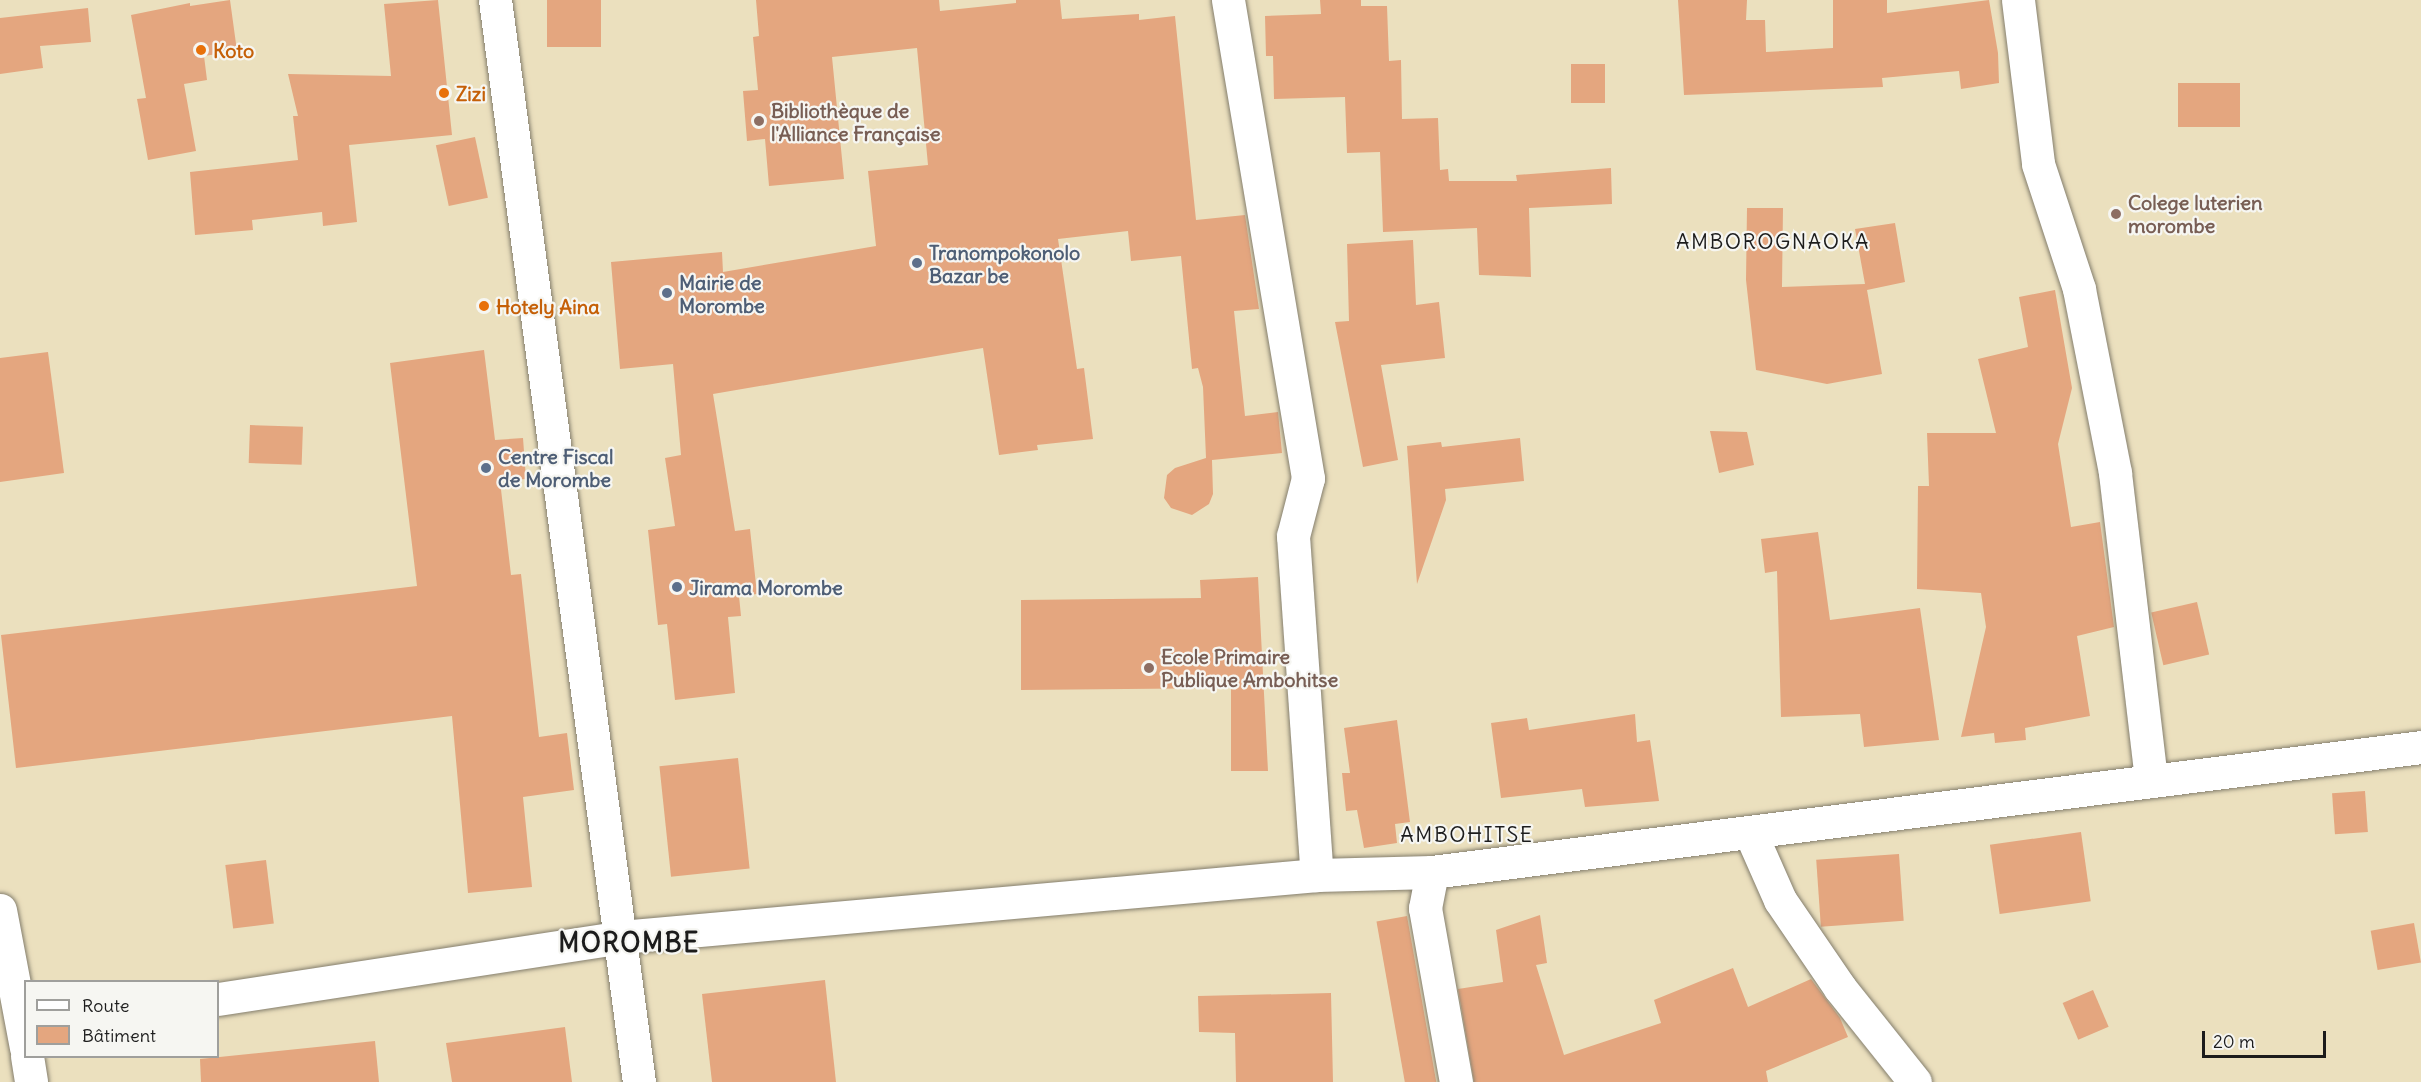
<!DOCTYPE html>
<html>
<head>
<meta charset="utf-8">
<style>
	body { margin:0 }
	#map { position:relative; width:2421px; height:1082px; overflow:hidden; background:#ebe0be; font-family:Delius,sans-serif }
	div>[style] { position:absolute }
	.building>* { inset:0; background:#e4a67f; transform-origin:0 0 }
	.roads { filter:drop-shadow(0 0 2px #847e6d) drop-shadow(0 0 2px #847e6d) }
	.minor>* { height:33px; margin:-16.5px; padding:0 16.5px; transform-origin:16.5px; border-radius:16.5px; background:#fff }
	.dots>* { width:16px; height:16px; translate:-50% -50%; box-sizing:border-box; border:3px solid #f6f6f2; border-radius:50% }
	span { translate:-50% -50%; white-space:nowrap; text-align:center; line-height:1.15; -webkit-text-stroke:4.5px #f6f6f2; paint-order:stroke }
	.food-label { font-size:20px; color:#c56008; font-weight:700 }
	.left { translate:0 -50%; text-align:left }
	.education-label { font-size:20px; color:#785e54; font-weight:700 }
	.service-label { font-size:20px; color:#4e5e75; font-weight:700 }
	.neighbourhood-label { font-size:21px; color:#1c1c1c; letter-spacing:1.5px }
	.district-label { font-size:26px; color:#1c1c1c; font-weight:700; letter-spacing:1.5px }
	.legend { position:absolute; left:24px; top:980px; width:195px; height:78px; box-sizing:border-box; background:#f6f6f2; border:2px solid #9f9f9c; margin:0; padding:8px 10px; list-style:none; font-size:18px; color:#1c1c1c }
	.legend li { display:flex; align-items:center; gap:12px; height:30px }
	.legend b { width:30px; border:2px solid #9f9f9c }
	.scale { position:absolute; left:2202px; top:1031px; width:124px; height:27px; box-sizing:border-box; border:3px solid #1c1c1c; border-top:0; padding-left:8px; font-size:18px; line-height:21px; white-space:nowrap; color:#1c1c1c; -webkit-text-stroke:4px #f6f6f2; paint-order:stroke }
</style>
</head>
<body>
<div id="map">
	<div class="building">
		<div style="clip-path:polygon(230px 0,237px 51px,204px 56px,207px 80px,184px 84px,196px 151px,148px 160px,137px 99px,146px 98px,131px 15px,190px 3px,190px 6px)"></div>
		<div style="clip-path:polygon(438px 0,452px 135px,349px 145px,357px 222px,323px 226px,322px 212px,252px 220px,253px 230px,195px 235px,190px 172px,298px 160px,293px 116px,298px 116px,288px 74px,391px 76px,384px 4px)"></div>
		<div style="left:547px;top:0;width:54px;height:47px"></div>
		<div style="clip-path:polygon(756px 0,939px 0,940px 11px,1016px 3px,1016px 0,1060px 0,1062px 19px,1139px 14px,1139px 20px,1175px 16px,1196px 220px,1245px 215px,1259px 309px,1234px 311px,1245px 416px,1278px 412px,1282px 453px,1212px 460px,1213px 494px,1209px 504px,1192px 515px,1171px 508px,1164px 498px,1167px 475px,1175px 468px,1206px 458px,1203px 387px,1198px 368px,1192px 369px,1181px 256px,1131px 261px,1128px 231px,1058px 239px,1077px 369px,1084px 368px,1093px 439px,1037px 445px,1038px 450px,999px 455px,983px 348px,713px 394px,735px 531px,750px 529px,757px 594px,739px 596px,741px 616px,728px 617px,735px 693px,675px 700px,667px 624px,658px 625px,648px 530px,675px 526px,665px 458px,681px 455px,673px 364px,620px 369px,611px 262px,722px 252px,723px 272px,876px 246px,868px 171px,928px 165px,917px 48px,832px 57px,844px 179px,769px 186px,765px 139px,747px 141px,743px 91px,758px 90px,753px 37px,759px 36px)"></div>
		<div style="clip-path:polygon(1320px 0,1361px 0,1361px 6px,1387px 6px,1389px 61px,1401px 60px,1402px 119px,1438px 118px,1440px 170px,1448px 169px,1449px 181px,1517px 181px,1516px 175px,1611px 168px,1612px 204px,1529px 208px,1531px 277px,1479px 275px,1477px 228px,1383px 232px,1380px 152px,1347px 153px,1345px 97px,1274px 99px,1273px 56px,1266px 56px,1265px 16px,1321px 14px)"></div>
		<div style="clip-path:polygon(1678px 0,1747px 0,1746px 20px,1765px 20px,1766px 52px,1833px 48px,1833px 0,1887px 0,1887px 13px,1989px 0,1998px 53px,1999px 83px,1961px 89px,1959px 71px,1882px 78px,1883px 87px,1684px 95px)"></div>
		<div style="clip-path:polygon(88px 8px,91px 42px,40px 46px,43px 68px,0 74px,0 18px)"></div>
		<div style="left:1571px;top:64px;width:34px;height:39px"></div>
		<div style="left:2178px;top:83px;width:62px;height:44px"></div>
		<div style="left:475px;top:137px;width:62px;height:40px;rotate:78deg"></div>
		<div style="clip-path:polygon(1747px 208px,1783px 208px,1782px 287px,1865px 284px,1855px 229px,1895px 223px,1905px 282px,1867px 290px,1882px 374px,1827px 384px,1756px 370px,1746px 280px)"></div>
		<div style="clip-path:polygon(1413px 240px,1416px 305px,1439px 302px,1445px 358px,1381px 365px,1398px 460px,1363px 467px,1335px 322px,1349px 321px,1347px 244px)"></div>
		<div style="clip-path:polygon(2055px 290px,2072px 388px,2058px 444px,2071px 527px,2100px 522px,2114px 627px,2077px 636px,2090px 716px,2025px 728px,2026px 740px,1995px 743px,1994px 733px,1961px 737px,1986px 627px,1981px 593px,1917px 589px,1918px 486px,1929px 486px,1927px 433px,1996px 433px,1978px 359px,2028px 347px,2019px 297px)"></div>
		<div style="clip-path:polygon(484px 350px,495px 440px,523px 438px,526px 479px,500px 481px,511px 575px,521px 574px,539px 737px,567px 733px,574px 790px,523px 797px,532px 887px,468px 893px,452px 716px,16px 768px,1px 635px,417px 586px,390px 363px)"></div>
		<div style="clip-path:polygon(48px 352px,64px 473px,0 482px,0 358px)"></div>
		<div style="left:250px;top:425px;width:53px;height:38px;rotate:2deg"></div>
		<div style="clip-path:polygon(1710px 431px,1747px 432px,1754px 465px,1719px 473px)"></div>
		<div style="clip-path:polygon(1520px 438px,1524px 481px,1445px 489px,1446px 500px,1417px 584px,1407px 446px,1441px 442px,1442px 447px)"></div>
		<div style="clip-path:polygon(1818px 532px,1830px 620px,1920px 608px,1939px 740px,1864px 747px,1860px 714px,1781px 717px,1777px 571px,1765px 573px,1761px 539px)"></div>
		<div style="clip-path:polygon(1258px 577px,1268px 771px,1231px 771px,1231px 688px,1021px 690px,1021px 600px,1201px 598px,1200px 580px)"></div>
		<div style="left:2197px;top:602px;width:54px;height:47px;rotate:77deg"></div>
		<div style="clip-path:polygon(1635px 714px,1637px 742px,1650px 740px,1659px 801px,1585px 807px,1582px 789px,1501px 798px,1491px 723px,1527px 718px,1529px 730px)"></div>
		<div style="clip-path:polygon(1397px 720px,1410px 822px,1395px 824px,1397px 843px,1364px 848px,1357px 810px,1346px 811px,1342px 773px,1350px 773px,1344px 728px)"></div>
		<div style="left:738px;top:758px;width:111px;height:79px;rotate:84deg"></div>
		<div style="left:2365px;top:791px;width:41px;height:33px;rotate:86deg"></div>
		<div style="left:2081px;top:832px;width:70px;height:92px;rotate:82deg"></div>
		<div style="left:1899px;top:854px;width:67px;height:83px;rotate:86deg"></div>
		<div style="left:266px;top:860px;width:64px;height:41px;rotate:83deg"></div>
		<div style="clip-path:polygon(1540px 915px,1547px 963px,1536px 965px,1564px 1055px,1661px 1023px,1654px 1000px,1733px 968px,1748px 1007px,1811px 979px,1840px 1018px,1848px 1037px,1766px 1071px,1768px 1082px,1474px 1082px,1458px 989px,1503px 982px,1496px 930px)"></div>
		<div style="left:1407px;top:916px;width:169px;height:31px;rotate:80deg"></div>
		<div style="left:2414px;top:923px;width:40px;height:44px;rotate:80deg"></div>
		<div style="clip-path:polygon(825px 980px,836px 1082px,712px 1082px,702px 994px)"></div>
		<div style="left:2093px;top:990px;width:40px;height:33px;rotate:67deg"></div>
		<div style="clip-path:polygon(1331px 993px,1333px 1082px,1236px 1082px,1235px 1033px,1199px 1032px,1198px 996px)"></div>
		<div style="clip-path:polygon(565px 1027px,572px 1082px,452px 1082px,446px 1043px)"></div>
		<div style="clip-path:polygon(375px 1041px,379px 1082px,201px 1082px,200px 1059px)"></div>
	</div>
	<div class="roads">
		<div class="minor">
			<div style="left:495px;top:0;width:1092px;rotate:82.42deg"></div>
			<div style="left:1228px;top:0;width:485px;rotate:80.5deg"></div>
			<div style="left:1308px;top:478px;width:60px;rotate:104.5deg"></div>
			<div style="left:1293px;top:536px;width:340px;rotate:86deg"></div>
			<div style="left:2018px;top:0;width:165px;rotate:83deg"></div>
			<div style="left:2038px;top:164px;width:132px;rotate:71.8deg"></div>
			<div style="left:2079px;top:289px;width:187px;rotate:78.9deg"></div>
			<div style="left:2115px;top:473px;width:310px;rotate:83.3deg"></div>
			<div style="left:1750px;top:832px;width:74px;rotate:66.2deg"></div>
			<div style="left:1780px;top:900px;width:107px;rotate:55.7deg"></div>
			<div style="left:1840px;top:988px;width:120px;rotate:51.4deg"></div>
			<div style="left:1432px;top:872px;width:37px;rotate:101deg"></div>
			<div style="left:1425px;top:908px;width:177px;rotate:79.9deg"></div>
			<div style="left:0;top:910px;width:140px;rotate:79.3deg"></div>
			<div style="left:218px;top:999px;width:408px;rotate:-8.7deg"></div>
			<div style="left:621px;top:937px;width:699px;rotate:-5.09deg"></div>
			<div style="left:1317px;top:875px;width:115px;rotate:-1.5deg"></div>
			<div style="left:1432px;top:872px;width:997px;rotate:-7.2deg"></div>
			<div style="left:27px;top:1056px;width:26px;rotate:81deg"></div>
		</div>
	</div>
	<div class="dots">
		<div style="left:201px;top:50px;background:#e8710a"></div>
		<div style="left:444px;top:93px;background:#e8710a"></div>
		<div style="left:759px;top:121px;background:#8d6e63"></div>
		<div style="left:2116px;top:214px;background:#8d6e63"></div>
		<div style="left:917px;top:263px;background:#5c6f8a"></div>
		<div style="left:667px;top:293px;background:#5c6f8a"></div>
		<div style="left:484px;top:306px;background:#e8710a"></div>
		<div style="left:486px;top:468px;background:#5c6f8a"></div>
		<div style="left:677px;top:587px;background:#5c6f8a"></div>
		<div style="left:1149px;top:668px;background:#8d6e63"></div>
	</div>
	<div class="food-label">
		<span class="left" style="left:213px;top:50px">Koto</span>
		<span class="left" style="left:456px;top:93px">Zizi</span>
		<span class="left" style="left:496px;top:306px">Hotely Aina</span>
	</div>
	<div class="education-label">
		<span class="left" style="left:771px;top:122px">Bibliothèque de<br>l'Alliance Française</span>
		<span class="left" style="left:2128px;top:214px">Colege luterien<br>morombe</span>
		<span class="left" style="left:1161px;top:668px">Ecole Primaire<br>Publique Ambohitse</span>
	</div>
	<div class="service-label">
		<span class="left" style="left:929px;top:264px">Tranompokonolo<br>Bazar be</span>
		<span class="left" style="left:679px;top:294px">Mairie de<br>Morombe</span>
		<span class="left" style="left:498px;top:468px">Centre Fiscal<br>de Morombe</span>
		<span class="left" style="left:689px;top:587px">Jirama Morombe</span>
	</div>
	<div class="neighbourhood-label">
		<span style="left:1773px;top:242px">AMBOROGNAOKA</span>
		<span style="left:1467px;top:835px">AMBOHITSE</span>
	</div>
	<div class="district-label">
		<span style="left:629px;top:943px">MOROMBE</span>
	</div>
	<ul class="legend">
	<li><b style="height:8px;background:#fff"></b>Route</li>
	<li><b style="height:16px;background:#e4a67f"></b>Bâtiment</li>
	</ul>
	<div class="scale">20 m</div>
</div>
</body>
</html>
